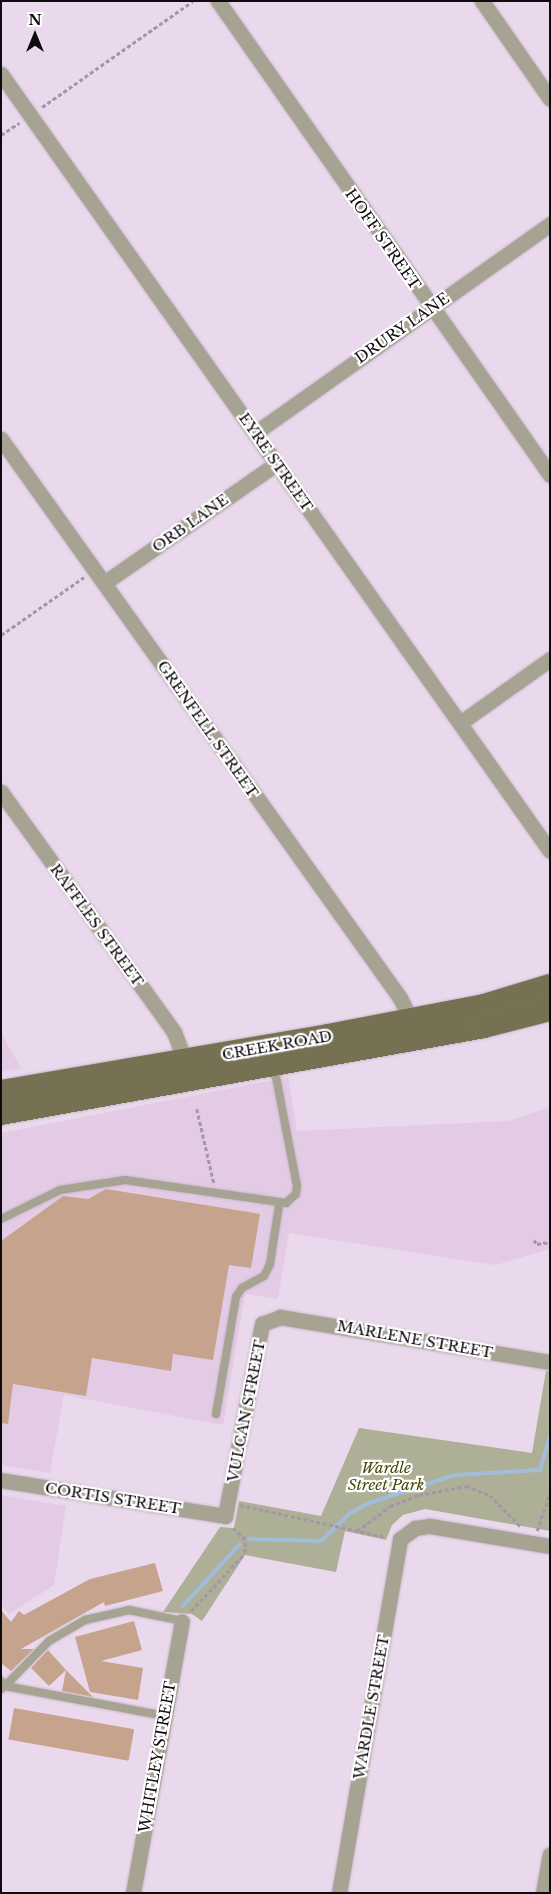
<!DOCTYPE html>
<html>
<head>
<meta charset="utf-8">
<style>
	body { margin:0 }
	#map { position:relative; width:551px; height:1894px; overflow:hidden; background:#ead8ec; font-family:"Libre Baskerville",serif }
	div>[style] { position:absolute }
	.built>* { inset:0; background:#e3cbe5 }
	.green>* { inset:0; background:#adaf97 }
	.stream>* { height:4px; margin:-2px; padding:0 2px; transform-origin:2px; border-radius:2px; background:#a2bddb }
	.building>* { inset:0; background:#c6a38c; transform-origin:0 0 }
	.path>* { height:2.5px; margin-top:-1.25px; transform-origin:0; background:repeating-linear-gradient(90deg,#a496a5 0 4px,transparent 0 6.5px) }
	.roads { filter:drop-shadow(0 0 1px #c7b7c9) drop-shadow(0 0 1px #c7b7c9) }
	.service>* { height:8px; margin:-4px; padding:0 4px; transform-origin:4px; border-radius:4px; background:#a6a393 }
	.minor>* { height:15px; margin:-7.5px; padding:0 7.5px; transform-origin:7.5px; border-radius:7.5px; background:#a6a393 }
	.primary>* { height:24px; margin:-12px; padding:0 12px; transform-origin:12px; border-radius:12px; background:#777153 }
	span { translate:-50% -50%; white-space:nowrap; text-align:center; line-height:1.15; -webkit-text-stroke:4.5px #fff; paint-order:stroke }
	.street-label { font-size:15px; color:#0f0910 }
	.park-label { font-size:15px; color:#444602; font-style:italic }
	.frame { position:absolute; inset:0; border:2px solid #0f0910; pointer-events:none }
	.north { position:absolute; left:10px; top:10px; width:50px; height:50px; -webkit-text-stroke:4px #fff; paint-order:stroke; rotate:0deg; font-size:14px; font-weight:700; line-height:20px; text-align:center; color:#0f0910 }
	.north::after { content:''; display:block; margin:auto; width:18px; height:22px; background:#0f0910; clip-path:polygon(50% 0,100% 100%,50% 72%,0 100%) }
</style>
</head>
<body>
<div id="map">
	<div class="built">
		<div style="clip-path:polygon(1px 1033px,21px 1068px,1px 1072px)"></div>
		<div style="clip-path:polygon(288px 1077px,297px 1131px,509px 1121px,550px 1107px,550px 1249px,495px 1265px,289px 1233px,278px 1299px,245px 1294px,223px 1425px,64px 1395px,50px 1473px,1px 1465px,1px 1133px)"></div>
		<div style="clip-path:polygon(1px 1495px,66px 1506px,54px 1585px,9px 1614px,1px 1604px)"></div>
	</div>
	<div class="green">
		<div style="clip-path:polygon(546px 1371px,550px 1371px,550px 1531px,425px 1509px,403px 1515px,392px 1525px,386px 1540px,345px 1531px,336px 1572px,245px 1555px,202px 1621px,192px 1614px,163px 1612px,220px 1527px,234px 1528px,239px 1501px,321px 1516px,359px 1428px,532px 1453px)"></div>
	</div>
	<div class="stream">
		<div style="left:249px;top:1539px;width:72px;rotate:1.6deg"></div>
		<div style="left:321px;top:1541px;width:39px;rotate:-44deg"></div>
		<div style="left:349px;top:1514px;width:23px;rotate:-29deg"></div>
		<div style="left:369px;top:1503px;width:90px;rotate:-18deg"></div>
		<div style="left:455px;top:1475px;width:85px;rotate:-3.4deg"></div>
		<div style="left:540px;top:1470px;width:35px;rotate:-74deg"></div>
		<div style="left:183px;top:1606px;width:84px;rotate:-47.4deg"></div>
	</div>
	<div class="building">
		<div style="clip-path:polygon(106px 1189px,260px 1214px,251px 1268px,229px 1265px,213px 1360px,173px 1354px,171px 1371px,92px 1358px,86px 1396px,13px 1384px,8px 1424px,1px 1423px,1px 1241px,63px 1196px,88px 1199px)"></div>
		<div style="clip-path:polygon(155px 1563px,163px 1591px,105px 1606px,104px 1602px,21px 1649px,34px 1649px,11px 1671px,1px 1663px,1px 1610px,11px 1622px,19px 1611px,24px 1615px,90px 1579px)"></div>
		<div style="clip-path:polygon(134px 1621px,142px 1650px,101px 1661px,143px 1668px,138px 1700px,90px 1692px,75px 1637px)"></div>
		<div style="clip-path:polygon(48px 1650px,66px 1670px,93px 1697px,62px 1691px,66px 1670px,49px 1686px,31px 1668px)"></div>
		<div style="left:14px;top:1708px;width:122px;height:32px;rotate:10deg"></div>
	</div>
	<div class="path">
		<div style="left:42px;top:107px;width:184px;rotate:-35.1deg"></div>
		<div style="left:1px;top:135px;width:22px;rotate:-34deg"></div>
		<div style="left:1px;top:635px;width:101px;rotate:-34.9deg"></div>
		<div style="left:197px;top:1109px;width:76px;rotate:77.1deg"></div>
		<div style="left:534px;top:1240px;width:5px;rotate:53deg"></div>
		<div style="left:537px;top:1244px;width:13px;rotate:-9deg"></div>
		<div style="left:240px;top:1505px;width:149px;rotate:12.4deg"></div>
		<div style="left:357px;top:1531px;width:41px;rotate:-37.1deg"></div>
		<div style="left:390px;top:1506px;width:31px;rotate:-21deg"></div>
		<div style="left:419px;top:1495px;width:48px;rotate:-10.8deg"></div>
		<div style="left:466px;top:1486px;width:26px;rotate:21deg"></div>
		<div style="left:490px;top:1495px;width:45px;rotate:45.9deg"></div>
		<div style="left:537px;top:1531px;width:40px;rotate:-71.1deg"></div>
		<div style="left:191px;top:1611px;width:79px;rotate:-47deg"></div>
		<div style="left:245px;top:1553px;width:13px;rotate:-90deg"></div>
		<div style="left:245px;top:1540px;width:17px;rotate:-135deg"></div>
	</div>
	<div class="roads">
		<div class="service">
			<div style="left:1px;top:1219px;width:66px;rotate:-26.2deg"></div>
			<div style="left:60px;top:1190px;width:66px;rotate:-8.7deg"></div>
			<div style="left:125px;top:1180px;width:163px;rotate:8.1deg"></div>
			<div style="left:286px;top:1203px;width:13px;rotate:-42deg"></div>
			<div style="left:296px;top:1194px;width:8px;rotate:-83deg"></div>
			<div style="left:297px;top:1186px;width:121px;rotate:-100.9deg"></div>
			<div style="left:216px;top:1414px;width:119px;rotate:-80.3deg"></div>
			<div style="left:236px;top:1297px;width:11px;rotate:-56deg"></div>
			<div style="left:242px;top:1288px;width:25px;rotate:-29deg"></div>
			<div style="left:264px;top:1276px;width:13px;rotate:-63deg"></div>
			<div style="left:270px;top:1264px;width:60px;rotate:-81.3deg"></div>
			<div style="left:1px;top:1681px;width:6px;rotate:51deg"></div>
			<div style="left:5px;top:1686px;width:63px;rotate:-45.6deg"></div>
			<div style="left:49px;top:1641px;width:42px;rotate:-30.3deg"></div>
			<div style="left:85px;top:1620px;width:45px;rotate:-12.8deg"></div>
			<div style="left:129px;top:1610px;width:54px;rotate:11.7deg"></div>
			<div style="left:1px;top:1689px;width:5px;rotate:-37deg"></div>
			<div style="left:5px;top:1686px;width:163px;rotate:10.6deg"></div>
		</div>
		<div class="minor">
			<div style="left:218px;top:1px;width:579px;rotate:54.99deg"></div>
			<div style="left:482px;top:1px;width:119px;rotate:55.2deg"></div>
			<div style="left:1px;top:74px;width:951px;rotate:54.76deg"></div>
			<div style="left:255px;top:433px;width:362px;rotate:-35.3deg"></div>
			<div style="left:1px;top:439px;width:687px;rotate:54.48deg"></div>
			<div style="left:400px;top:998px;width:25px;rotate:63deg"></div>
			<div style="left:104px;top:583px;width:209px;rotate:-34.7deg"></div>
			<div style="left:460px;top:723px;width:110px;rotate:-35.4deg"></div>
			<div style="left:1px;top:792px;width:296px;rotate:54.2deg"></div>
			<div style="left:174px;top:1032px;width:31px;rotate:69deg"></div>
			<div style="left:1px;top:1480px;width:227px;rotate:9.1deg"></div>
			<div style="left:225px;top:1516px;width:196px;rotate:-79.1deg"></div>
			<div style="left:262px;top:1324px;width:19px;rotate:-21deg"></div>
			<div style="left:280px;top:1317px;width:274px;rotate:9.5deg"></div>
			<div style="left:133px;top:1893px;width:276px;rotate:-79.8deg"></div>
			<div style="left:339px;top:1893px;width:359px;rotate:-80.2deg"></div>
			<div style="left:400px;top:1539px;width:19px;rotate:-36deg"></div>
			<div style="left:415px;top:1528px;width:15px;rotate:-8deg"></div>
			<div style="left:430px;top:1526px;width:122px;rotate:9.5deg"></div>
			<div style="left:543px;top:1893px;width:39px;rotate:-80deg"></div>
		</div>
		<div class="primary">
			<div style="left:1px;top:1092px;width:332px;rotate:-9.7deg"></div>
			<div style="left:328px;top:1036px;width:159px;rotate:-10.9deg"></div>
			<div style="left:484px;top:1006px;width:69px;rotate:-16.9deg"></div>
			<div style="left:1px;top:1113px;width:491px;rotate:-10.2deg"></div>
			<div style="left:484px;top:1026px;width:68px;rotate:-14.4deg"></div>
		</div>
	</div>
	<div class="street-label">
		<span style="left:383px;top:239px;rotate:55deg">HOFF STREET</span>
		<span style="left:402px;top:328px;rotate:-35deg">DRURY LANE</span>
		<span style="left:276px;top:462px;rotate:55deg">EYRE STREET</span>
		<span style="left:190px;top:523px;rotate:-35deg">ORB LANE</span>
		<span style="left:208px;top:729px;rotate:55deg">GRENFELL STREET</span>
		<span style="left:97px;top:925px;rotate:54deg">RAFFLES STREET</span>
		<span style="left:277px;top:1045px;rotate:-10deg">CREEK ROAD</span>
		<span style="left:415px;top:1339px;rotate:10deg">MARLENE STREET</span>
		<span style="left:246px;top:1411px;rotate:-79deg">VULCAN STREET</span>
		<span style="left:113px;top:1498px;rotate:9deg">CORTIS STREET</span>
		<span style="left:371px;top:1707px;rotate:-80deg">WARDLE STREET</span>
		<span style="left:157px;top:1757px;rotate:-80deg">WHITLEY STREET</span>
	</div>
	<div class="park-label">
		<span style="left:386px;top:1476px">Wardle<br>Street Park</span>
	</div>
	<div class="frame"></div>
	<div class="north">N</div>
</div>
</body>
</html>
